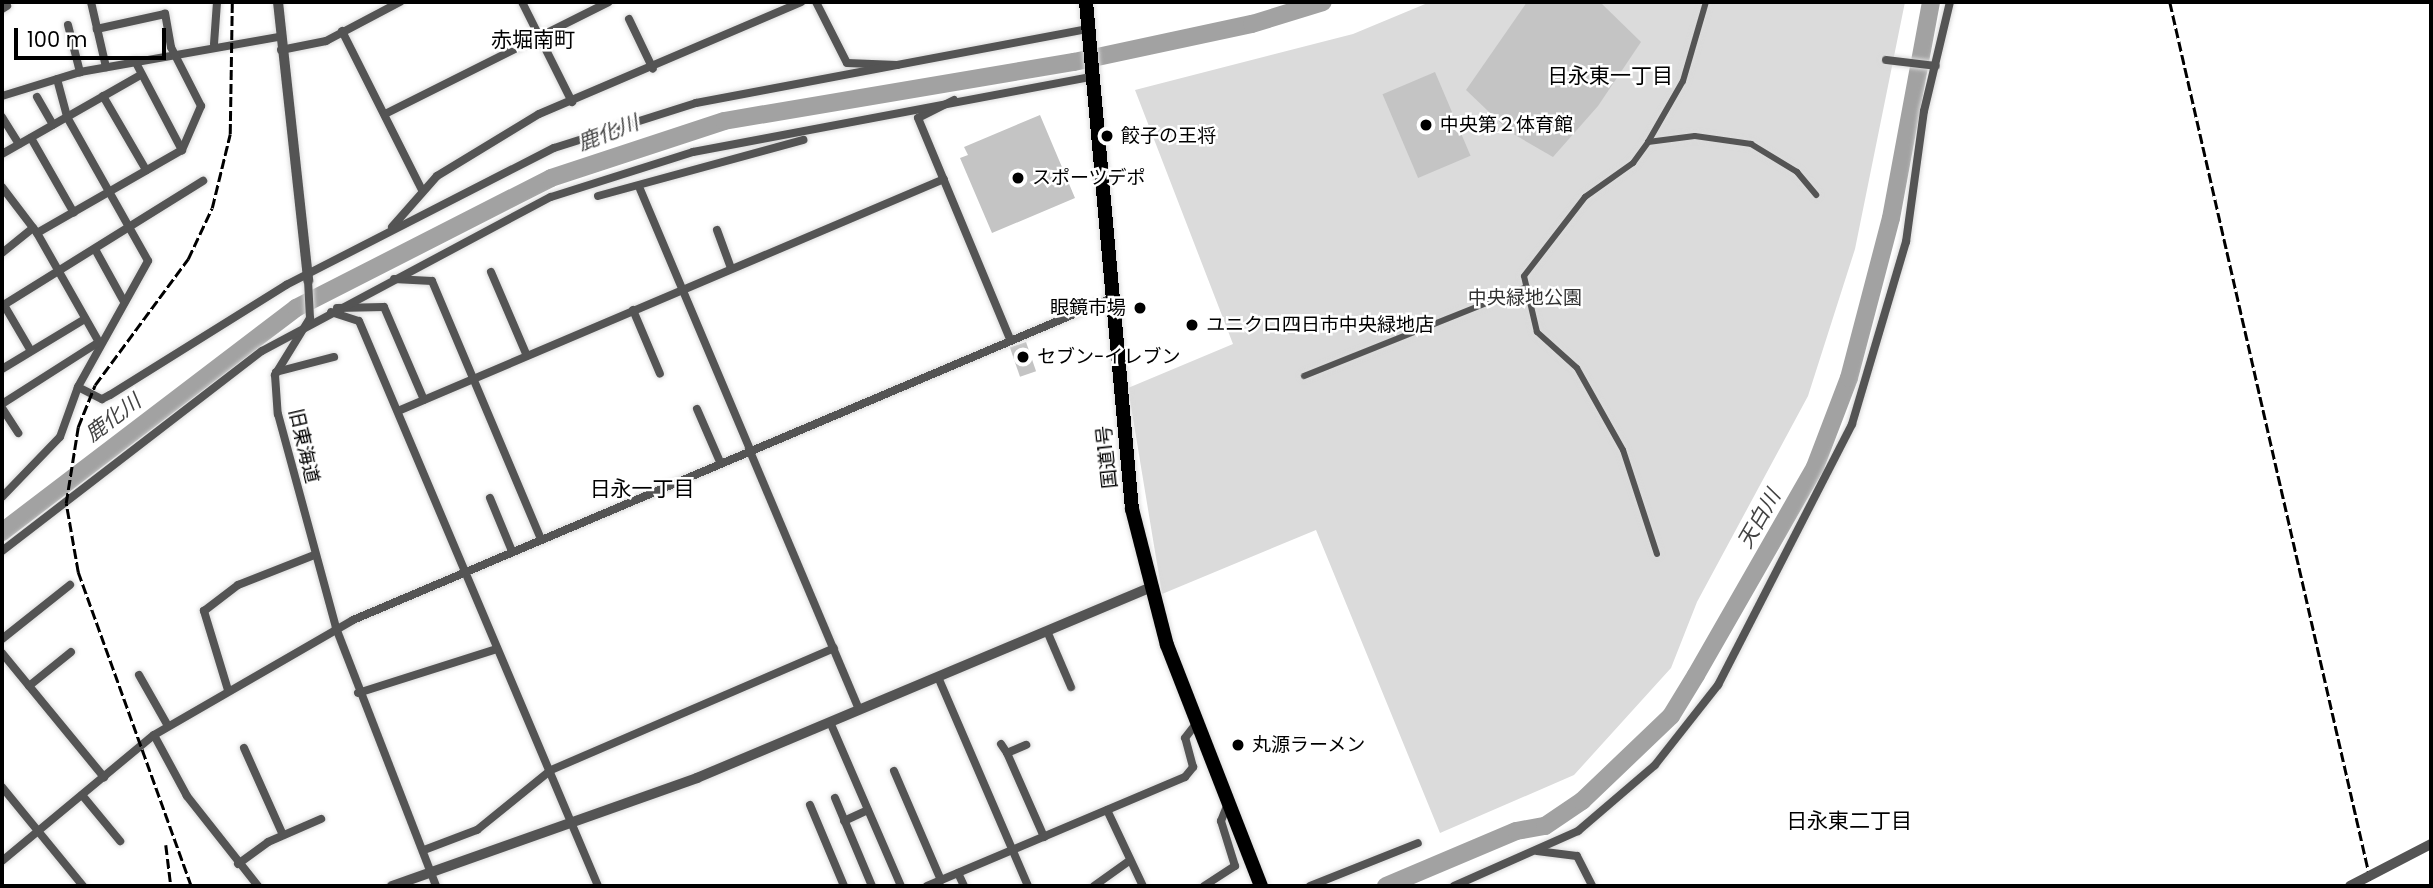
<!DOCTYPE html>
<html>
<head>
<meta charset="utf-8">
<style>
	body { margin:0 }
	#map { position:relative; width:2433px; height:888px; overflow:hidden; background:#fff; font-family:Poppins,"Noto Sans JP",sans-serif }
	div>[style] { position:absolute }
	.green>* { inset:0; background:#dbdbdb }
	.river>* { height:18px; margin:-9px; padding:0 9px; transform-origin:9px; border-radius:9px; background:#a2a2a2 }
	.building>* { inset:0; background:#c4c4c4; transform-origin:0 0 }
	.roads { filter:drop-shadow(0 0 2px #dbdbdb) drop-shadow(0 0 2px #dbdbdb) }
	.pedestrian>* { height:6px; margin:-3px; padding:0 3px; transform-origin:3px; border-radius:3px; background:#545454 }
	.minor>* { height:8px; margin:-4px; padding:0 4px; transform-origin:4px; border-radius:4px; background:#545454 }
	.tertiary>* { height:10px; margin:-5px; padding:0 5px; transform-origin:5px; border-radius:5px; background:#545454 }
	.trunk>* { height:14px; margin:-7px; padding:0 7px; transform-origin:7px; border-radius:7px; background:#000 }
	.rail>* { height:2.5px; margin-top:-1.25px; transform-origin:0; background:repeating-linear-gradient(90deg,#000 0 10px,transparent 0 13.5px) }
	.tertiary-bridge>* { height:10px; margin:-5px; padding:0 5px; transform-origin:5px; border-radius:5px; background:#545454 }
	.dots>* { width:19px; height:19px; translate:-50% -50%; box-sizing:border-box; border:4px solid #fff; border-radius:50% }
	span { translate:-50% -50%; white-space:nowrap; text-align:center; line-height:1.15; -webkit-text-stroke:5px #fff; paint-order:stroke }
	.poi-label { font-size:19px; color:#000 }
	.left { translate:0 -50%; text-align:left }
	.right { translate:-100% -50%; text-align:right }
	.park-label { font-size:19px; color:#323232 }
	.street-label { font-size:19px; color:#000 }
	.neighbourhood-label { font-size:21px; color:#000 }
	.water-label { font-size:21px; color:#434343; font-style:italic }
	.frame { position:absolute; inset:0; border:4px solid #000; pointer-events:none }
	.scale { position:absolute; left:14px; top:28px; width:152px; height:32px; box-sizing:border-box; border:4px solid #000; border-top:0; padding-left:9px; font-size:21px; line-height:24px; white-space:nowrap; color:#000; -webkit-text-stroke:5px #fff; paint-order:stroke }
</style>
</head>
<body>
<div id="map">
	<div class="green">
		<div style="clip-path:polygon(1430px 2px,1905px 2px,1855px 249px,1808px 396px,1697px 602px,1671px 668px,1574px 775px,1440px 833px,1316px 530px,1162px 594px,1128px 388px,1233px 344px,1135px 90px,1353px 34px)"></div>
	</div>
	<div class="river">
		<div style="left:2px;top:532px;width:370px;rotate:-37.3deg"></div>
		<div style="left:296px;top:308px;width:286px;rotate:-27deg"></div>
		<div style="left:551px;top:178px;width:182px;rotate:-18.2deg"></div>
		<div style="left:724px;top:121px;width:355px;rotate:-9.6deg"></div>
		<div style="left:1074px;top:62px;width:182px;rotate:-12.1deg"></div>
		<div style="left:1252px;top:24px;width:74px;rotate:-17.2deg"></div>
		<div style="left:1386px;top:886px;width:141px;rotate:-22.9deg"></div>
		<div style="left:1516px;top:831px;width:29px;rotate:-10deg"></div>
		<div style="left:1545px;top:826px;width:45px;rotate:-34deg"></div>
		<div style="left:1582px;top:801px;width:123px;rotate:-43.7deg"></div>
		<div style="left:1671px;top:716px;width:48px;rotate:-58.6deg"></div>
		<div style="left:1696px;top:675px;width:240px;rotate:-60.2deg"></div>
		<div style="left:1815px;top:467px;width:95px;rotate:-69.1deg"></div>
		<div style="left:1849px;top:378px;width:165px;rotate:-75.3deg"></div>
		<div style="left:1891px;top:218px;width:220px;rotate:-79.5deg"></div>
	</div>
	<div class="building">
		<div style="clip-path:polygon(1527px 2px,1600px 2px,1641px 42px,1598px 106px,1553px 157px,1510px 132px,1466px 90px)"></div>
		<div style="left:1435px;top:72px;width:91px;height:57px;rotate:67deg"></div>
		<div style="clip-path:polygon(1040px 115px,1075px 198px,992px 233px,960px 158px,968px 155px,964px 147px)"></div>
		<div style="left:1026px;top:342px;width:31px;height:17px;rotate:71deg"></div>
	</div>
	<div class="roads">
		<div class="pedestrian">
			<div style="left:1648px;top:142px;width:47px;rotate:-7.3deg"></div>
			<div style="left:1695px;top:136px;width:57px;rotate:8.1deg"></div>
			<div style="left:1751px;top:144px;width:54px;rotate:31.3deg"></div>
			<div style="left:1797px;top:172px;width:30px;rotate:50deg"></div>
			<div style="left:1304px;top:376px;width:240px;rotate:-21.8deg"></div>
			<div style="left:1657px;top:554px;width:109px;rotate:-108.1deg"></div>
			<div style="left:1623px;top:450px;width:94px;rotate:-119.3deg"></div>
			<div style="left:1577px;top:368px;width:54px;rotate:-138deg"></div>
			<div style="left:1537px;top:332px;width:57px;rotate:-103.1deg"></div>
			<div style="left:1524px;top:276px;width:100px;rotate:-52.3deg"></div>
			<div style="left:1585px;top:197px;width:59px;rotate:-35.3deg"></div>
			<div style="left:1633px;top:163px;width:26px;rotate:-54deg"></div>
			<div style="left:1648px;top:142px;width:70px;rotate:-60.2deg"></div>
			<div style="left:1683px;top:81px;width:82px;rotate:-73.8deg"></div>
		</div>
		<div class="minor">
			<div style="left:91px;top:2px;width:67px;rotate:77deg"></div>
			<div style="left:522px;top:2px;width:112px;rotate:63.4deg"></div>
			<div style="left:816px;top:2px;width:68px;rotate:63.1deg"></div>
			<div style="left:847px;top:63px;width:50px;rotate:2.3deg"></div>
			<div style="left:2px;top:9px;width:6px;rotate:-31deg"></div>
			<div style="left:629px;top:19px;width:55px;rotate:64.4deg"></div>
			<div style="left:68px;top:25px;width:49px;rotate:75.7deg"></div>
			<div style="left:342px;top:31px;width:178px;rotate:63.3deg"></div>
			<div style="left:214px;top:44px;width:42px;rotate:-85.9deg"></div>
			<div style="left:281px;top:50px;width:46px;rotate:-11.3deg"></div>
			<div style="left:326px;top:41px;width:84px;rotate:-27.8deg"></div>
			<div style="left:1886px;top:60px;width:50px;rotate:6.8deg"></div>
			<div style="left:135px;top:61px;width:101px;rotate:62.2deg"></div>
			<div style="left:57px;top:79px;width:39px;rotate:75deg"></div>
			<div style="left:67px;top:117px;width:165px;rotate:60.6deg"></div>
			<div style="left:148px;top:261px;width:144px;rotate:119.1deg"></div>
			<div style="left:2px;top:96px;width:82px;rotate:-17.1deg"></div>
			<div style="left:80px;top:72px;width:202px;rotate:-10deg"></div>
			<div style="left:103px;top:96px;width:86px;rotate:59.8deg"></div>
			<div style="left:37px;top:97px;width:32px;rotate:60deg"></div>
			<div style="left:954px;top:100px;width:40px;rotate:153.4deg"></div>
			<div style="left:918px;top:118px;width:239px;rotate:67.4deg"></div>
			<div style="left:385px;top:114px;width:250px;rotate:-26.6deg"></div>
			<div style="left:2px;top:117px;width:32px;rotate:58deg"></div>
			<div style="left:31px;top:138px;width:86px;rotate:60.2deg"></div>
			<div style="left:2px;top:154px;width:158px;rotate:-29.7deg"></div>
			<div style="left:2px;top:187px;width:58px;rotate:52.7deg"></div>
			<div style="left:37px;top:233px;width:125px;rotate:60.4deg"></div>
			<div style="left:99px;top:342px;width:115px;rotate:147.4deg"></div>
			<div style="left:640px;top:189px;width:282px;rotate:67.1deg"></div>
			<div style="left:598px;top:196px;width:213px;rotate:-15.3deg"></div>
			<div style="left:392px;top:227px;width:68px;rotate:-48.6deg"></div>
			<div style="left:437px;top:176px;width:119px;rotate:-31.3deg"></div>
			<div style="left:539px;top:114px;width:285px;rotate:-23.1deg"></div>
			<div style="left:717px;top:230px;width:40px;rotate:69.8deg"></div>
			<div style="left:37px;top:233px;width:167px;rotate:-29.8deg"></div>
			<div style="left:182px;top:150px;width:48px;rotate:-66.6deg"></div>
			<div style="left:201px;top:106px;width:66px;rotate:-117deg"></div>
			<div style="left:171px;top:47px;width:34px;rotate:-100deg"></div>
			<div style="left:165px;top:14px;width:70px;rotate:167.6deg"></div>
			<div style="left:96px;top:251px;width:56px;rotate:61.1deg"></div>
			<div style="left:2px;top:253px;width:40px;rotate:-39deg"></div>
			<div style="left:491px;top:272px;width:91px;rotate:66.8deg"></div>
			<div style="left:394px;top:279px;width:38px;rotate:3deg"></div>
			<div style="left:432px;top:281px;width:280px;rotate:67.1deg"></div>
			<div style="left:308px;top:280px;width:38px;rotate:87deg"></div>
			<div style="left:310px;top:318px;width:67px;rotate:121.6deg"></div>
			<div style="left:275px;top:375px;width:39px;rotate:86deg"></div>
			<div style="left:278px;top:414px;width:222px;rotate:74.8deg"></div>
			<div style="left:336px;top:628px;width:277px;rotate:68.8deg"></div>
			<div style="left:4px;top:305px;width:53px;rotate:59.6deg"></div>
			<div style="left:2px;top:306px;width:237px;rotate:-31.9deg"></div>
			<div style="left:337px;top:308px;width:47px;rotate:-1.2deg"></div>
			<div style="left:384px;top:307px;width:101px;rotate:66.7deg"></div>
			<div style="left:633px;top:310px;width:69px;rotate:67.1deg"></div>
			<div style="left:331px;top:312px;width:29px;rotate:18deg"></div>
			<div style="left:359px;top:321px;width:613px;rotate:67.07deg"></div>
			<div style="left:2px;top:369px;width:97px;rotate:-31.1deg"></div>
			<div style="left:276px;top:372px;width:60px;rotate:-14.5deg"></div>
			<div style="left:2px;top:408px;width:30px;rotate:57deg"></div>
			<div style="left:697px;top:409px;width:58px;rotate:66.5deg"></div>
			<div style="left:398px;top:411px;width:593px;rotate:-23.02deg"></div>
			<div style="left:749px;top:449px;width:283px;rotate:67.1deg"></div>
			<div style="left:2px;top:497px;width:83px;rotate:-46deg"></div>
			<div style="left:60px;top:437px;width:53px;rotate:-70.2deg"></div>
			<div style="left:78px;top:387px;width:27px;rotate:27deg"></div>
			<div style="left:102px;top:399px;width:9px;rotate:-27deg"></div>
			<div style="left:110px;top:395px;width:208px;rotate:-32deg"></div>
			<div style="left:286px;top:285px;width:301px;rotate:-27.1deg"></div>
			<div style="left:554px;top:148px;width:149px;rotate:-17.6deg"></div>
			<div style="left:696px;top:103px;width:399px;rotate:-10.7deg"></div>
			<div style="left:490px;top:498px;width:57px;rotate:67.5deg"></div>
			<div style="left:2px;top:551px;width:328px;rotate:-37.6deg"></div>
			<div style="left:262px;top:351px;width:327px;rotate:-28.1deg"></div>
			<div style="left:551px;top:197px;width:149px;rotate:-17.6deg"></div>
			<div style="left:693px;top:152px;width:409px;rotate:-10.7deg"></div>
			<div style="left:1047px;top:631px;width:61px;rotate:66.8deg"></div>
			<div style="left:2px;top:639px;width:87px;rotate:-38.5deg"></div>
			<div style="left:2px;top:653px;width:161px;rotate:50.6deg"></div>
			<div style="left:139px;top:675px;width:59px;rotate:60.4deg"></div>
			<div style="left:938px;top:677px;width:228px;rotate:66.7deg"></div>
			<div style="left:29px;top:686px;width:54px;rotate:-39deg"></div>
			<div style="left:228px;top:690px;width:83px;rotate:-106.9deg"></div>
			<div style="left:204px;top:611px;width:43px;rotate:-37.4deg"></div>
			<div style="left:238px;top:585px;width:82px;rotate:-21.5deg"></div>
			<div style="left:358px;top:693px;width:146px;rotate:-17.6deg"></div>
			<div style="left:830px;top:722px;width:179px;rotate:66.6deg"></div>
			<div style="left:1001px;top:744px;width:11px;rotate:56deg"></div>
			<div style="left:1007px;top:753px;width:21px;rotate:-23deg"></div>
			<div style="left:244px;top:748px;width:95px;rotate:65.9deg"></div>
			<div style="left:1007px;top:753px;width:92px;rotate:66.2deg"></div>
			<div style="left:894px;top:771px;width:119px;rotate:66.7deg"></div>
			<div style="left:2px;top:787px;width:128px;rotate:50.7deg"></div>
			<div style="left:82px;top:795px;width:60px;rotate:50.4deg"></div>
			<div style="left:835px;top:798px;width:95px;rotate:67.2deg"></div>
			<div style="left:810px;top:805px;width:88px;rotate:67.2deg"></div>
			<div style="left:1107px;top:810px;width:84px;rotate:64.7deg"></div>
			<div style="left:844px;top:821px;width:26px;rotate:-25deg"></div>
			<div style="left:424px;top:850px;width:57px;rotate:-20.7deg"></div>
			<div style="left:477px;top:830px;width:95px;rotate:-39deg"></div>
			<div style="left:551px;top:770px;width:308px;rotate:-23.3deg"></div>
			<div style="left:1537px;top:851px;width:40px;rotate:7.1deg"></div>
			<div style="left:1577px;top:856px;width:34px;rotate:63deg"></div>
			<div style="left:2px;top:861px;width:197px;rotate:-39.7deg"></div>
			<div style="left:238px;top:864px;width:37px;rotate:-36deg"></div>
			<div style="left:268px;top:842px;width:58px;rotate:-23.5deg"></div>
			<div style="left:958px;top:873px;width:14px;rotate:65deg"></div>
			<div style="left:258px;top:886px;width:115px;rotate:-128.3deg"></div>
			<div style="left:187px;top:796px;width:69px;rotate:-118.4deg"></div>
			<div style="left:154px;top:735px;width:230px;rotate:-30deg"></div>
			<div style="left:353px;top:620px;width:824px;rotate:-22.99deg"></div>
			<div style="left:927px;top:886px;width:280px;rotate:-22.9deg"></div>
			<div style="left:1185px;top:777px;width:13px;rotate:-51deg"></div>
			<div style="left:1193px;top:767px;width:30px;rotate:-105deg"></div>
			<div style="left:1185px;top:738px;width:18px;rotate:-52deg"></div>
			<div style="left:1094px;top:886px;width:43px;rotate:-35.5deg"></div>
			<div style="left:1204px;top:886px;width:37px;rotate:-33deg"></div>
			<div style="left:1235px;top:866px;width:47px;rotate:-107.3deg"></div>
			<div style="left:1221px;top:821px;width:18px;rotate:-68deg"></div>
			<div style="left:1310px;top:886px;width:116px;rotate:-21.7deg"></div>
			<div style="left:1454px;top:886px;width:136px;rotate:-23.9deg"></div>
			<div style="left:1578px;top:831px;width:101px;rotate:-40.6deg"></div>
			<div style="left:1655px;top:765px;width:102px;rotate:-51.8deg"></div>
			<div style="left:1718px;top:685px;width:293px;rotate:-62.8deg"></div>
			<div style="left:1852px;top:424px;width:190px;rotate:-73.5deg"></div>
			<div style="left:1906px;top:242px;width:132px;rotate:-82.2deg"></div>
			<div style="left:1924px;top:111px;width:112px;rotate:-76.6deg"></div>
		</div>
		<div class="tertiary">
			<div style="left:278px;top:2px;width:280px;rotate:83.8deg"></div>
			<div style="left:392px;top:886px;width:324px;rotate:-19.5deg"></div>
			<div style="left:697px;top:778px;width:489px;rotate:-22.8deg"></div>
		</div>
		<div class="trunk">
			<div style="left:1086px;top:2px;width:509px;rotate:84.82deg"></div>
			<div style="left:1132px;top:509px;width:140px;rotate:75.6deg"></div>
			<div style="left:1167px;top:645px;width:259px;rotate:68.7deg"></div>
		</div>
	</div>
	<div class="rail">
		<div style="left:2170px;top:2px;width:907px;rotate:77.13deg"></div>
		<div style="left:166px;top:845px;width:41px;rotate:83deg"></div>
		<div style="left:191px;top:886px;width:334px;rotate:-109.8deg"></div>
		<div style="left:78px;top:572px;width:70px;rotate:-99.9deg"></div>
		<div style="left:66px;top:503px;width:77px;rotate:-81deg"></div>
		<div style="left:78px;top:427px;width:45px;rotate:-68deg"></div>
		<div style="left:95px;top:385px;width:157px;rotate:-53.6deg"></div>
		<div style="left:188px;top:259px;width:56px;rotate:-64.8deg"></div>
		<div style="left:212px;top:208px;width:76px;rotate:-76.3deg"></div>
		<div style="left:230px;top:134px;width:132px;rotate:-89.1deg"></div>
	</div>
	<div class="tertiary-bridge">
		<div style="left:2350px;top:886px;width:91px;rotate:-27.4deg"></div>
	</div>
	<div class="dots">
		<div style="left:1426px;top:125px;background:#000"></div>
		<div style="left:1107px;top:136px;background:#000"></div>
		<div style="left:1018px;top:178px;background:#000"></div>
		<div style="left:1140px;top:308px;background:#000"></div>
		<div style="left:1192px;top:325px;background:#000"></div>
		<div style="left:1023px;top:357px;background:#000"></div>
		<div style="left:1238px;top:745px;background:#000"></div>
	</div>
	<div class="poi-label">
		<span class="left" style="left:1440px;top:125px">中央第２体育館</span>
		<span class="left" style="left:1121px;top:136px">餃子の王将</span>
		<span class="left" style="left:1032px;top:178px">スポーツデポ</span>
		<span class="right" style="left:1126px;top:308px">眼鏡市場</span>
		<span class="left" style="left:1206px;top:325px">ユニクロ四日市中央緑地店</span>
		<span class="left" style="left:1037px;top:357px">セブン-イレブン</span>
		<span class="left" style="left:1252px;top:745px">丸源ラーメン</span>
	</div>
	<div class="park-label">
		<span style="left:1525px;top:298px">中央緑地公園</span>
	</div>
	<div class="street-label">
		<span style="left:304px;top:446px;rotate:77deg">旧東海道</span>
		<span style="left:1107px;top:457px;rotate:-96deg">国道1号</span>
	</div>
	<div class="neighbourhood-label">
		<span style="left:533px;top:40px">赤堀南町</span>
		<span style="left:1610px;top:76px">日永東一丁目</span>
		<span style="left:642px;top:489px">日永一丁目</span>
		<span style="left:1849px;top:821px">日永東二丁目</span>
	</div>
	<div class="water-label">
		<span style="left:608px;top:133px;rotate:-21deg">鹿化川</span>
		<span style="left:113px;top:418px;rotate:-37deg">鹿化川</span>
		<span style="left:1759px;top:519px;rotate:-60deg">天白川</span>
	</div>
	<div class="frame"></div>
	<div class="scale">100 m</div>
</div>
</body>
</html>
